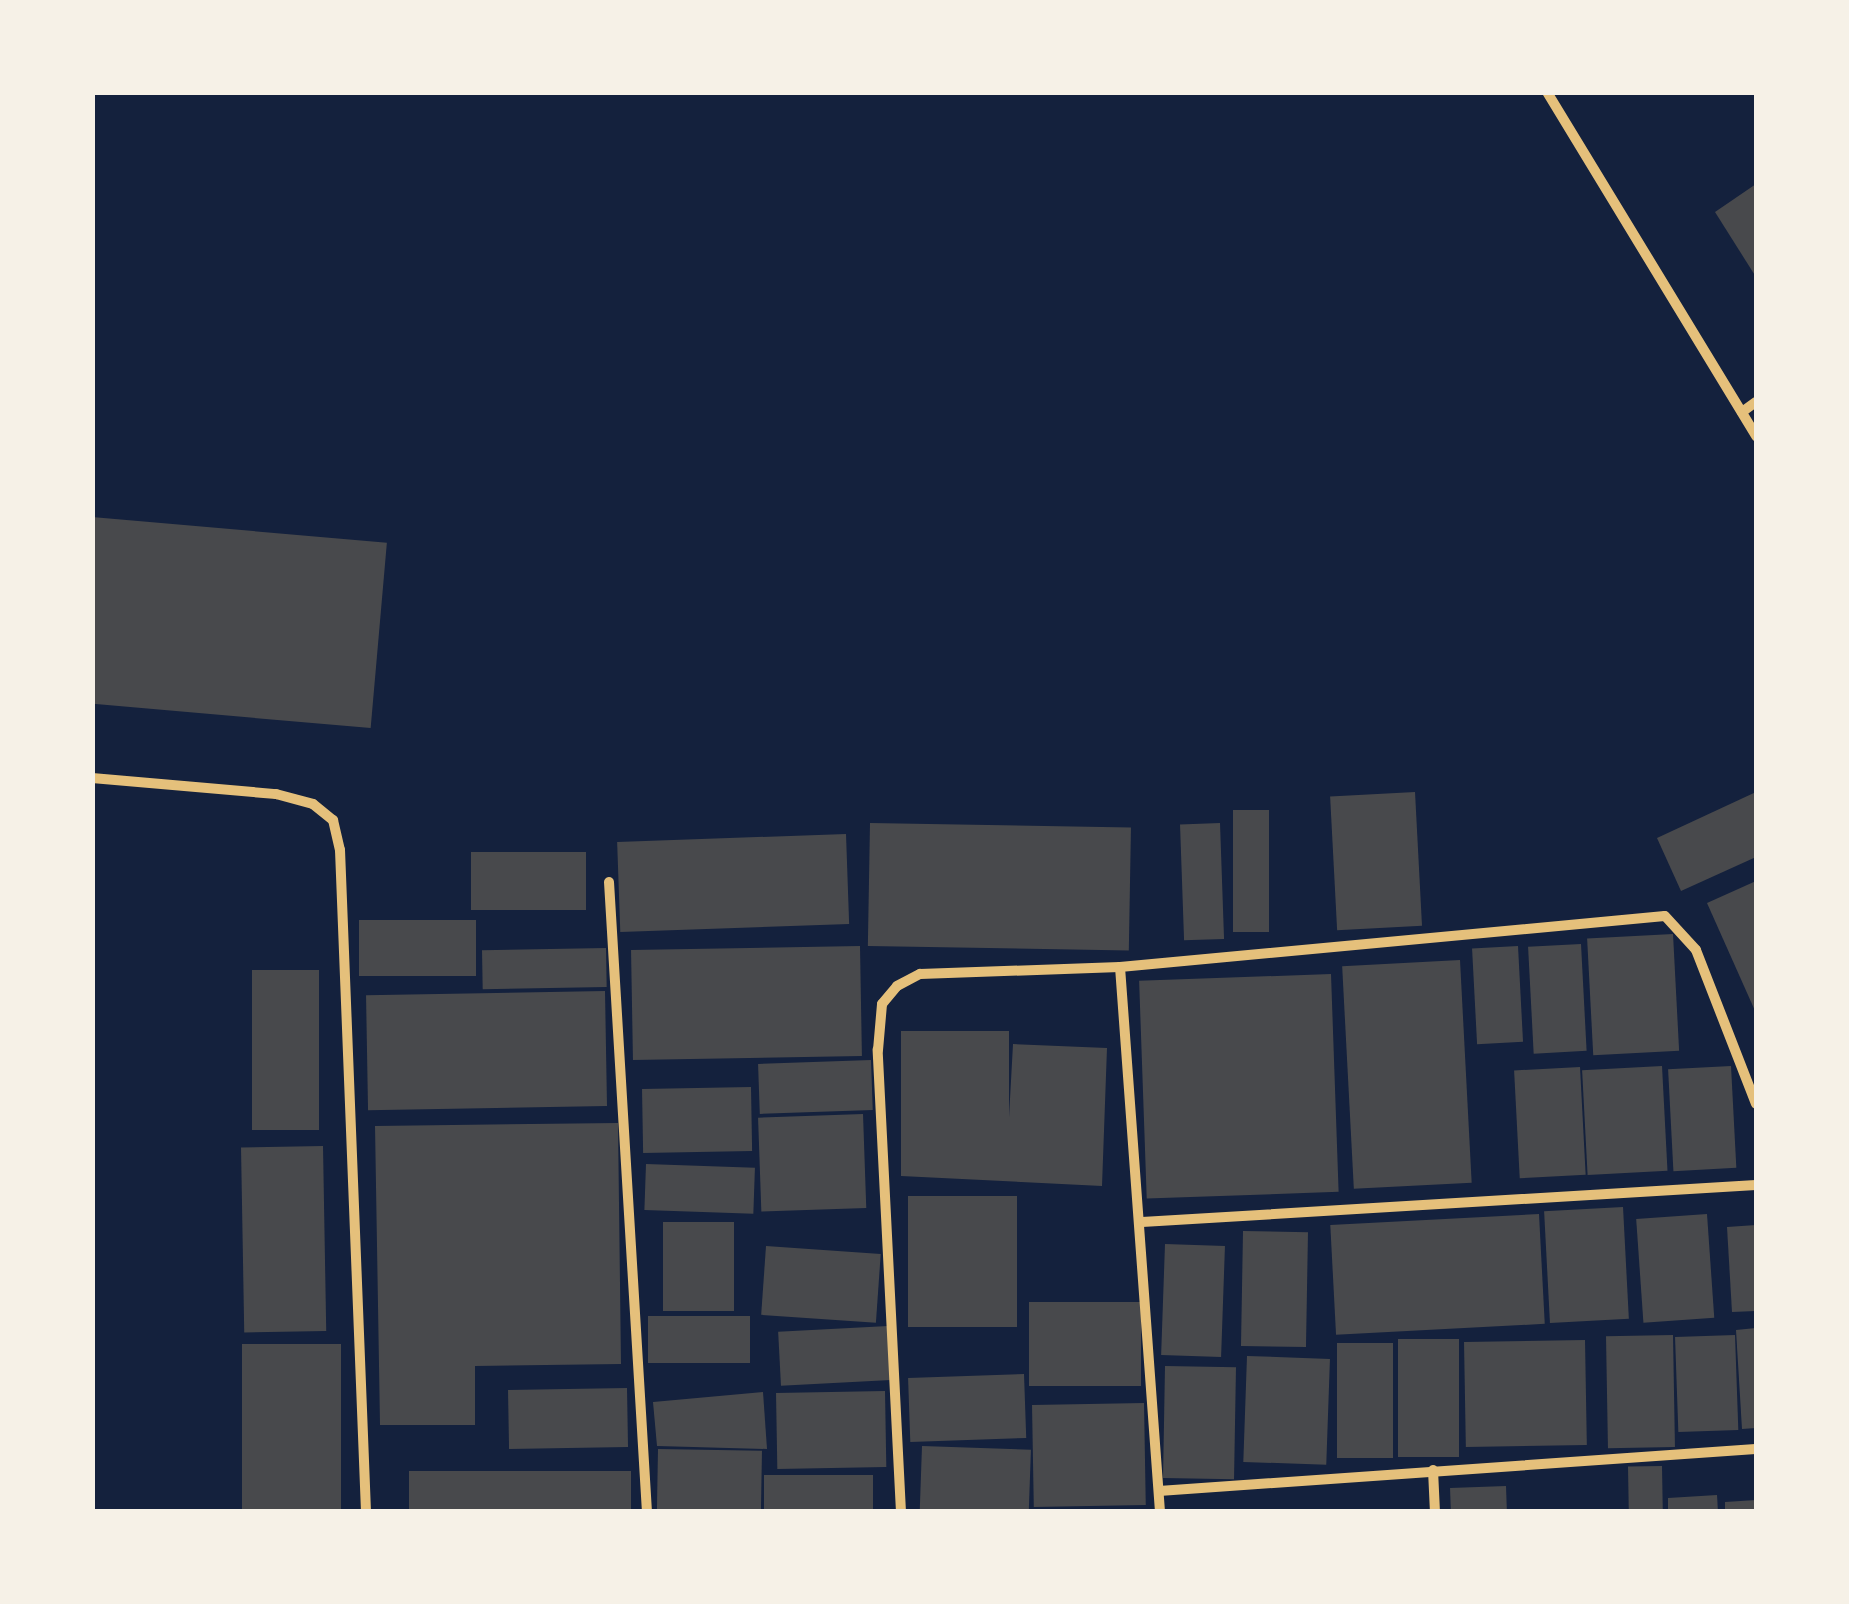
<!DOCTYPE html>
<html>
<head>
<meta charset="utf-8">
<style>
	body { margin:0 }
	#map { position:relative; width:1849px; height:1604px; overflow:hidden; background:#14213d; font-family:"PT Sans",sans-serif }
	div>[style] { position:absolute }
	.building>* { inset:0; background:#48494c; transform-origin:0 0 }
	.minor>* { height:10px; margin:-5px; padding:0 5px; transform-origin:5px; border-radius:5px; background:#e5c07b }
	span { translate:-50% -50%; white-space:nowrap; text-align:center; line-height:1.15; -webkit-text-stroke:10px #f6f1e7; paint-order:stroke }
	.frame { position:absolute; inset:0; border:95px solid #f6f1e7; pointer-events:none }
</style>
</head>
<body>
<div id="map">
	<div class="building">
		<div style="clip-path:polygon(1756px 184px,1756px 277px,1715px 212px)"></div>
		<div style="left:92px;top:517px;width:296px;height:186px;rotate:5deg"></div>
		<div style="left:1415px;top:792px;width:134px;height:85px;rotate:87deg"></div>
		<div style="clip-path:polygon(1756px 792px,1756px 857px,1681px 891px,1657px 838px)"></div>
		<div style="left:1233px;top:810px;width:36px;height:122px"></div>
		<div style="left:870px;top:823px;width:261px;height:123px;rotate:1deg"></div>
		<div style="left:1220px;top:823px;width:116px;height:40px;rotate:88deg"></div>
		<div style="left:846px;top:834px;width:90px;height:229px;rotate:88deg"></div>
		<div style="left:586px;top:852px;width:58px;height:115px;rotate:90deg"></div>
		<div style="clip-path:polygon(1756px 881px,1756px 1013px,1707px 903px)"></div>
		<div style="left:359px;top:920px;width:117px;height:56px"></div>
		<div style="left:1673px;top:934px;width:117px;height:86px;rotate:87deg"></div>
		<div style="left:1581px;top:944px;width:107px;height:53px;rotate:87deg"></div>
		<div style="left:860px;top:946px;width:110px;height:229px;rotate:89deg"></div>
		<div style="left:1518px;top:946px;width:96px;height:46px;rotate:87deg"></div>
		<div style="left:606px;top:948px;width:39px;height:124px;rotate:89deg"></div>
		<div style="left:1460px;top:960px;width:223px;height:118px;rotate:87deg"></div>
		<div style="left:252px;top:970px;width:67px;height:160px"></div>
		<div style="left:1331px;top:974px;width:218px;height:192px;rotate:88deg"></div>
		<div style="left:605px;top:991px;width:115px;height:239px;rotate:89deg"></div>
		<div style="clip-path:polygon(901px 1031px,1009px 1031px,1009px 1117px,1013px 1044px,1107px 1048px,1102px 1186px,901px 1176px)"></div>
		<div style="left:871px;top:1060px;width:50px;height:113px;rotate:88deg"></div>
		<div style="left:1662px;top:1066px;width:105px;height:80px;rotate:87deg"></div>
		<div style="left:1731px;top:1066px;width:102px;height:63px;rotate:87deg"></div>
		<div style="left:1580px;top:1067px;width:108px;height:66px;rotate:87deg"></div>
		<div style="left:751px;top:1087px;width:64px;height:109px;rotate:89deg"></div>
		<div style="left:863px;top:1114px;width:94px;height:105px;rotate:88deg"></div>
		<div style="clip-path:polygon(618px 1123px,621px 1364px,475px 1366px,475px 1425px,380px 1425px,375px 1126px)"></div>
		<div style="left:323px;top:1146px;width:185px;height:82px;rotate:89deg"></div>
		<div style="left:646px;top:1164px;width:109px;height:46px;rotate:2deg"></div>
		<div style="left:908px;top:1196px;width:109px;height:131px"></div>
		<div style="left:1623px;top:1207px;width:112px;height:79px;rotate:87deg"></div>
		<div style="left:1539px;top:1214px;width:110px;height:209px;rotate:87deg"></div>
		<div style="left:1707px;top:1214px;width:104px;height:71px;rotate:86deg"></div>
		<div style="left:663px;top:1222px;width:71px;height:89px"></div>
		<div style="clip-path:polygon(1756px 1225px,1756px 1311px,1732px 1312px,1727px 1227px)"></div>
		<div style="left:1243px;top:1231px;width:65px;height:115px;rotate:1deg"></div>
		<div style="left:1165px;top:1244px;width:60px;height:111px;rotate:2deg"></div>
		<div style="left:766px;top:1246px;width:115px;height:69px;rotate:4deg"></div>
		<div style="left:1029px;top:1302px;width:112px;height:84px"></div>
		<div style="left:648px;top:1316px;width:102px;height:47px"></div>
		<div style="left:888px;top:1326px;width:54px;height:110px;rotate:87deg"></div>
		<div style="clip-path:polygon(1756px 1328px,1756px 1428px,1742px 1429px,1736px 1330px)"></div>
		<div style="left:1673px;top:1335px;width:112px;height:67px;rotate:89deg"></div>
		<div style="left:1735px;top:1335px;width:95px;height:60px;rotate:88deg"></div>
		<div style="left:1398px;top:1339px;width:61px;height:118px"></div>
		<div style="left:1585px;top:1340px;width:105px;height:121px;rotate:89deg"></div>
		<div style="left:1337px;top:1343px;width:56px;height:115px"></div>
		<div style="left:242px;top:1344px;width:99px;height:168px"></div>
		<div style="left:1247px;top:1356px;width:83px;height:106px;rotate:2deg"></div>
		<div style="left:1165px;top:1366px;width:71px;height:112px;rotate:1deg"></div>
		<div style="left:1024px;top:1374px;width:64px;height:116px;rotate:88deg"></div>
		<div style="left:627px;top:1388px;width:59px;height:119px;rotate:89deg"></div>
		<div style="left:885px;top:1391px;width:76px;height:109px;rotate:89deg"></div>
		<div style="clip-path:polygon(763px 1392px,767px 1449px,657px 1446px,653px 1402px)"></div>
		<div style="left:1144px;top:1403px;width:102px;height:112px;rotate:89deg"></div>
		<div style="left:922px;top:1446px;width:109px;height:66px;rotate:2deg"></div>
		<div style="left:658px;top:1449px;width:104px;height:63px;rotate:1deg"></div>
		<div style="left:1662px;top:1466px;width:46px;height:34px;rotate:89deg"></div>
		<div style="left:409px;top:1471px;width:222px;height:41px"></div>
		<div style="left:873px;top:1475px;width:37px;height:109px;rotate:90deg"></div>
		<div style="left:1506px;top:1486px;width:26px;height:56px;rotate:88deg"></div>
		<div style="clip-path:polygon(1717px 1495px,1718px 1512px,1668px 1512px,1668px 1498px)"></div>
		<div style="clip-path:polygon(1756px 1500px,1756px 1512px,1725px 1512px,1725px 1502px)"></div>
	</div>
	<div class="minor">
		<div style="left:1547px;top:92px;width:403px;rotate:58.7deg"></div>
		<div style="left:1742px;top:412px;width:17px;rotate:-36deg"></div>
		<div style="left:92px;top:778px;width:185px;rotate:5deg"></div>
		<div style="left:276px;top:794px;width:38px;rotate:15deg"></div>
		<div style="left:313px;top:804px;width:26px;rotate:39deg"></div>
		<div style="left:333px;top:820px;width:31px;rotate:77deg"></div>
		<div style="left:340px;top:850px;width:663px;rotate:87.75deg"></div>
		<div style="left:609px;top:882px;width:631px;rotate:86.55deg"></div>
		<div style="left:1120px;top:967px;width:546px;rotate:85.8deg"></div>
		<div style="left:1142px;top:1222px;width:615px;rotate:-3.45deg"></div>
		<div style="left:1433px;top:1470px;width:42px;rotate:87.3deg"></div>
		<div style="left:1159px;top:1491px;width:598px;rotate:-4.02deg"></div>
		<div style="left:901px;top:1512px;width:463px;rotate:-92.9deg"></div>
		<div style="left:878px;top:1050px;width:46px;rotate:-85deg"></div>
		<div style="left:882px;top:1004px;width:23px;rotate:-50deg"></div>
		<div style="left:897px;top:986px;width:26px;rotate:-28deg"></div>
		<div style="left:920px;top:974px;width:200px;rotate:-2deg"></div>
		<div style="left:1120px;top:967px;width:547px;rotate:-5.35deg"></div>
		<div style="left:1665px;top:916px;width:46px;rotate:47.6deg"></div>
		<div style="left:1696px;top:950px;width:165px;rotate:68.7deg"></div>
	</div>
	<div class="frame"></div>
</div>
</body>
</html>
